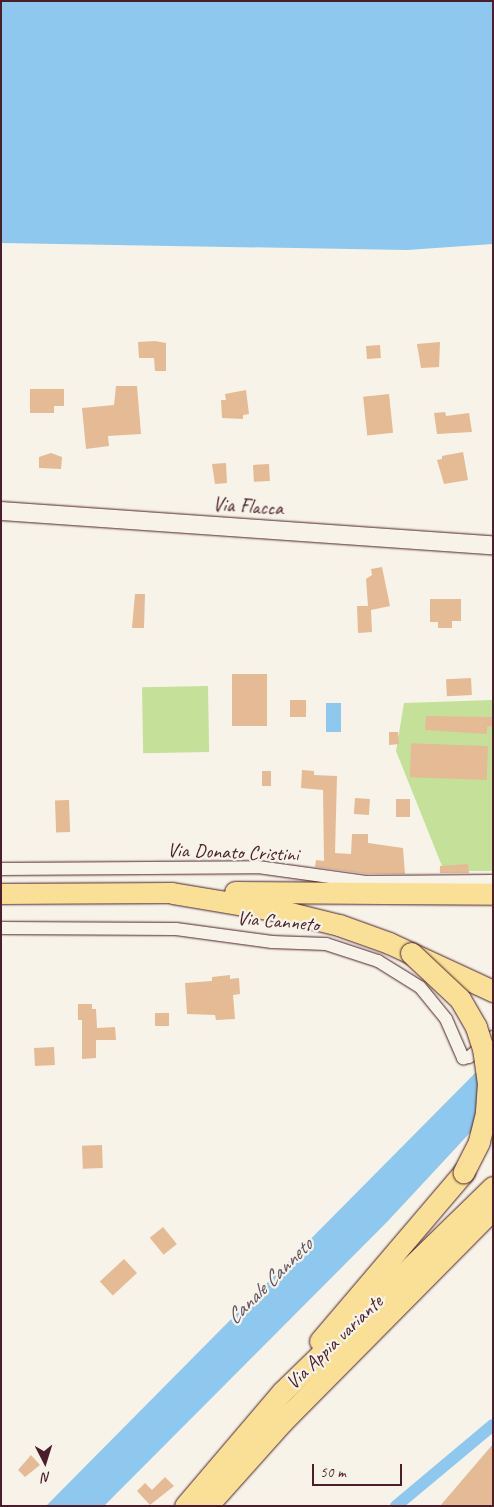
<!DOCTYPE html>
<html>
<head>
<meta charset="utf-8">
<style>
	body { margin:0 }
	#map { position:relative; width:494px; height:1507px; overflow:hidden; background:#f7f3e8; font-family:Caveat,sans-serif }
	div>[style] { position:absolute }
	.green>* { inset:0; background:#c5e199; transform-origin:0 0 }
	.water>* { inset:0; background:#8ec8ee; transform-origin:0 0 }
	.canal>* { height:12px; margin:-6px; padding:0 6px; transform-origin:6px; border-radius:6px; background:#8ec8ee }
	.building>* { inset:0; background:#e4bb94; transform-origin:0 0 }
	.roads { filter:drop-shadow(0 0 1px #4a1f2b) drop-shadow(0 0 1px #4a1f2b) }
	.minor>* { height:12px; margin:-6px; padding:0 6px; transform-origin:6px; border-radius:6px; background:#f7f3e8 }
	.secondary>* { height:18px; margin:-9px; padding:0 9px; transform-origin:9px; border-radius:9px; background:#f7f3e8 }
	.primary>* { height:20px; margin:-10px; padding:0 10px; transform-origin:10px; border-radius:10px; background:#f9e096 }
	.trunk>* { height:21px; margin:-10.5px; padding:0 10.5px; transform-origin:10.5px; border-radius:10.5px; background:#f9e096 }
	.bridges { filter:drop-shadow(0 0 1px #4a1f2b) drop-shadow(0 0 1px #4a1f2b) }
	.trunk-bridge>* { height:21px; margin:-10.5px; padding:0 10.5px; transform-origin:10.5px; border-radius:10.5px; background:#f9e096 }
	span { translate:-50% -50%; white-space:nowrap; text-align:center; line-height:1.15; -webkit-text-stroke:4.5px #f7f3e8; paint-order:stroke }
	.street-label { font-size:20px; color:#4a1f2b }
	.water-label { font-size:21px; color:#5e5266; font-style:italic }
	.frame { position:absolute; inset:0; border:2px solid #4a1f2b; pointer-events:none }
	.north { position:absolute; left:20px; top:1437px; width:50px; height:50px; -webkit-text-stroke:4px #f7f3e8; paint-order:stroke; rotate:175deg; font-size:14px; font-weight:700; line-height:20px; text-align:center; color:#4a1f2b }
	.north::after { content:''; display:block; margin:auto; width:18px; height:22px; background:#4a1f2b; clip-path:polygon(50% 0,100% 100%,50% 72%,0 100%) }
	.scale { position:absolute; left:312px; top:1464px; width:90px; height:22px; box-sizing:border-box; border:2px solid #4a1f2b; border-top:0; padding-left:6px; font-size:15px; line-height:18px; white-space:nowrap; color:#4a1f2b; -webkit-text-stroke:4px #f7f3e8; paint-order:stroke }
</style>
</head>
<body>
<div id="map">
	<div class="green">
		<div style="left:208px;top:686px;width:66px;height:66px;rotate:89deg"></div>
		<div style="clip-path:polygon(493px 700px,493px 871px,444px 871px,396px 751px,404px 703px)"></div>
	</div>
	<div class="water">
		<div style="clip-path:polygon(1px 1px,493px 1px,493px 244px,407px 250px,1px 243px)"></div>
		<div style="left:326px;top:703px;width:15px;height:29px"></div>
		<div style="clip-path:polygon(493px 1055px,480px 1122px,387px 1222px,104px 1506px,46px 1506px)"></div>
	</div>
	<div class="canal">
		<div style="left:396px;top:1506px;width:126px;rotate:-39.9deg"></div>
	</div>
	<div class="building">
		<div style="clip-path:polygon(155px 341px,166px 343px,166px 371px,155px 371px,154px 358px,139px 358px,138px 342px)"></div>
		<div style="clip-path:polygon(440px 342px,439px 367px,421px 368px,417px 344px)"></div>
		<div style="left:380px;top:345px;width:13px;height:14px;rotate:86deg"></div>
		<div style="clip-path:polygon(116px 386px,137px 386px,141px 434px,108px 436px,109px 446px,86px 449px,82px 408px,114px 405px)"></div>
		<div style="clip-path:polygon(30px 389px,64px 389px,64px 406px,54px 406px,54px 413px,30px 413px)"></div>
		<div style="clip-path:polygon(246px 390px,249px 414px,243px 415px,243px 419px,222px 418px,221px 400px,226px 400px,225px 394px)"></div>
		<div style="left:389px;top:394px;width:39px;height:26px;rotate:84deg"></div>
		<div style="clip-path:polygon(445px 412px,446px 416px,469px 413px,472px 432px,437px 434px,434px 413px)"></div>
		<div style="clip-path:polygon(463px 452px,468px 480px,444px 484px,437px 460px,442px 459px,442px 456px)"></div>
		<div style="clip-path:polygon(51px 453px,62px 457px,61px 469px,39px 468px,39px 457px)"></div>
		<div style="clip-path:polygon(226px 463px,227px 483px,215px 484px,212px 464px)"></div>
		<div style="left:269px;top:464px;width:17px;height:16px;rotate:87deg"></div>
		<div style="clip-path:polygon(382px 567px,390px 606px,371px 610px,372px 632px,358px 633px,357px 606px,368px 606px,366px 579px,372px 575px,371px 569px)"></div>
		<div style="clip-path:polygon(135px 594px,145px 594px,144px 628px,132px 628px)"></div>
		<div style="clip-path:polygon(430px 599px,461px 599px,461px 621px,452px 621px,452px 628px,438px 628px,438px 622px,430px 622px)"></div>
		<div style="left:232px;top:674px;width:35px;height:52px"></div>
		<div style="left:471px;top:678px;width:17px;height:25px;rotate:87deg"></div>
		<div style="left:290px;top:700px;width:16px;height:17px"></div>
		<div style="clip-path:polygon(426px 716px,493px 717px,493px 726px,487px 727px,487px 734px,425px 730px)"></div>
		<div style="clip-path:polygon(389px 732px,398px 732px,399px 744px,389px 745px)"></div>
		<div style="left:488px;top:746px;width:34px;height:77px;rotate:92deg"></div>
		<div style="clip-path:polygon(302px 770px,314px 771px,314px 775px,337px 776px,335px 853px,351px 854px,352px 834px,368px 834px,368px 843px,403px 848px,405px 874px,367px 874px,315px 867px,316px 860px,324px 861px,323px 790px,301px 788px)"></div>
		<div style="left:262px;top:771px;width:9px;height:15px"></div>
		<div style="left:355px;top:798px;width:15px;height:16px;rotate:4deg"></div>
		<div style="left:396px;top:799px;width:14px;height:18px"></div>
		<div style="left:69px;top:800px;width:32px;height:14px;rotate:88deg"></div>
		<div style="clip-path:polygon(468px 864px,469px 873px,440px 873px,440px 866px)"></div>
		<div style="clip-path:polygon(230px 975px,230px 979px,239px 978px,240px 994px,233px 995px,235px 1019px,216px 1020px,215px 1015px,187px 1014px,185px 983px,212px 981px,212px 977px)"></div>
		<div style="clip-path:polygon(78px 1004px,92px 1004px,92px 1009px,96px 1009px,97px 1028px,115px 1027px,116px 1040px,96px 1040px,96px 1058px,82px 1059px,82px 1020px,78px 1020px)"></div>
		<div style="left:155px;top:1013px;width:14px;height:13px"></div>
		<div style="left:54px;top:1047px;width:18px;height:20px;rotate:87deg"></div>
		<div style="left:102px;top:1145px;width:23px;height:20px;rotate:88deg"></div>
		<div style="left:163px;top:1227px;width:22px;height:17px;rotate:51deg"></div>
		<div style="left:124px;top:1259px;width:19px;height:33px;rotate:47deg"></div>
		<div style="clip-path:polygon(493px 1444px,493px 1506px,440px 1506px)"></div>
		<div style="clip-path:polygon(31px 1455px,40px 1465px,25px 1477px,18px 1470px)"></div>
		<div style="clip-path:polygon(165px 1477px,174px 1486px,150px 1505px,137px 1491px,145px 1483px,152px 1490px)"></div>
	</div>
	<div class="roads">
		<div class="minor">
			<div style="left:1px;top:869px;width:257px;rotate:-0.4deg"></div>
			<div style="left:258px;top:867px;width:109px;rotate:7.9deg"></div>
			<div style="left:366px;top:882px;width:127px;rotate:-0.5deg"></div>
			<div style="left:1px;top:928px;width:175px;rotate:0.3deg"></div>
			<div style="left:176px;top:929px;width:97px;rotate:7.7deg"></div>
			<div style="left:272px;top:942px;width:54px;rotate:2.1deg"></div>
			<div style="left:326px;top:944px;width:55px;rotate:18.1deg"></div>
			<div style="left:378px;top:961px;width:49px;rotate:31.8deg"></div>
			<div style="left:420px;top:987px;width:41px;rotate:50.9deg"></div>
			<div style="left:446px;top:1019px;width:43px;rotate:66.4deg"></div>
			<div style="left:463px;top:1058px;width:6px;rotate:-9deg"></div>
			<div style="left:469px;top:1057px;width:31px;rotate:-40deg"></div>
		</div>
		<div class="secondary">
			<div style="left:1px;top:511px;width:493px;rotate:4deg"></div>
		</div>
		<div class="primary">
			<div style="left:1px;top:894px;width:171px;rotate:-0.3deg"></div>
		</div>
		<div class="trunk">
			<div style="left:235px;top:892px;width:258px;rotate:0.4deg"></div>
			<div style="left:172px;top:893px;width:116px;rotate:9.5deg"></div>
			<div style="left:286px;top:912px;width:55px;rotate:13.8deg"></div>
			<div style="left:339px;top:925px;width:53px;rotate:19.8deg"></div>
			<div style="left:389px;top:943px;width:115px;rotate:24.8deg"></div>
			<div style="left:320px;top:1341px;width:222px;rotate:-49.6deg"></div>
			<div style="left:185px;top:1506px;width:150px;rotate:-49.6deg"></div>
			<div style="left:282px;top:1392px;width:294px;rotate:-44.2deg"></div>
			<div style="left:207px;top:1506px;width:113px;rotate:-48.2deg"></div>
			<div style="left:282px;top:1422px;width:300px;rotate:-45.3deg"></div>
		</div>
	</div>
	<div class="bridges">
		<div class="trunk-bridge">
			<div style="left:411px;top:953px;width:67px;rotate:43.2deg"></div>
			<div style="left:460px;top:999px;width:32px;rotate:60deg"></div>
			<div style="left:476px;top:1027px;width:22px;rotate:72deg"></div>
			<div style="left:483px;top:1048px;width:34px;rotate:82deg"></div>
			<div style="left:488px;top:1082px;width:31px;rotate:94deg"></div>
			<div style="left:486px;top:1113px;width:30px;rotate:104deg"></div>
			<div style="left:479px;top:1142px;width:34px;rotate:117deg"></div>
		</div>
	</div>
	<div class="street-label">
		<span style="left:248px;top:506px;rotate:4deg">Via Flacca</span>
		<span style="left:233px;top:852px;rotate:2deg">Via Donato Cristini</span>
		<span style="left:278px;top:921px;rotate:5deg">Via Canneto</span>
		<span style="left:334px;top:1342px;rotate:-44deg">Via Appia variante</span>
	</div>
	<div class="water-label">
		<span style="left:269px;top:1281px;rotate:-45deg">Canale Canneto</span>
	</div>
	<div class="frame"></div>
	<div class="north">N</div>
	<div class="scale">50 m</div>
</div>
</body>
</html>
